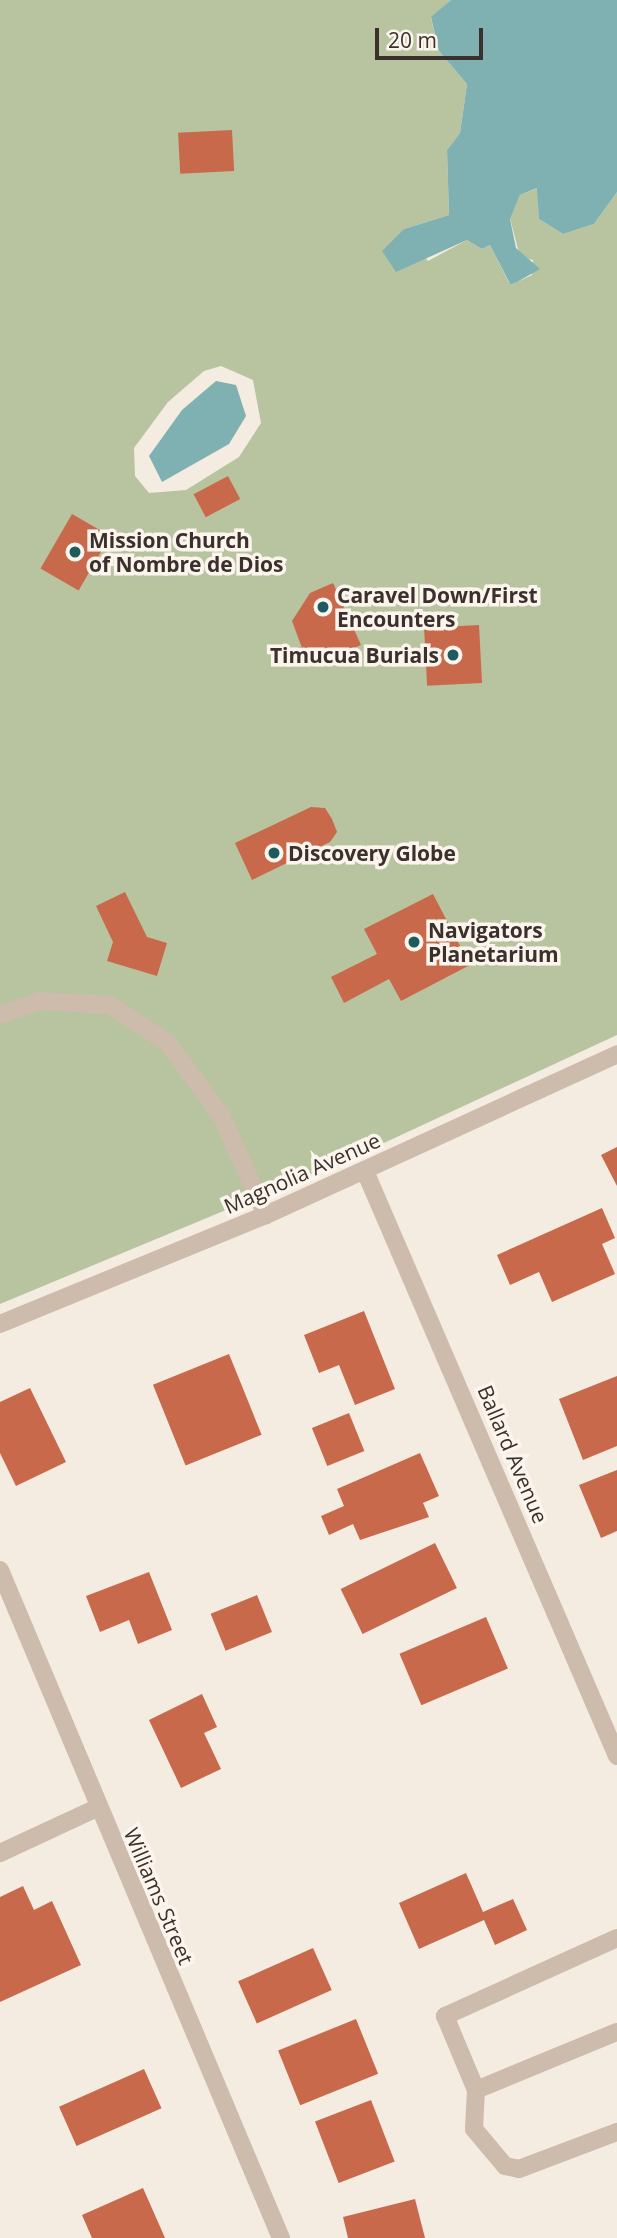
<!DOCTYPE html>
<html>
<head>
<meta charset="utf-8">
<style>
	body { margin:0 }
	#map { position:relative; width:617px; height:2238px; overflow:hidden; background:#f4ebe1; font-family:"Open Sans",sans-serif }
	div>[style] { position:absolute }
	.green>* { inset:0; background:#b8c4a0 }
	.water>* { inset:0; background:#7fb0b2 }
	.building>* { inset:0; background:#c8694b; transform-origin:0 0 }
	.service>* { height:18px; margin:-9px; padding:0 9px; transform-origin:9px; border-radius:9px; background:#cdbbac }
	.minor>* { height:18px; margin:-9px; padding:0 9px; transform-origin:9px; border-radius:9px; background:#cdbbac }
	.dots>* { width:19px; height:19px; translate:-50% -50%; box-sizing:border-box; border:4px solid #fbf5ee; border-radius:50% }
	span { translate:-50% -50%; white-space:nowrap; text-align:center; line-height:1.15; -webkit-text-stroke:7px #fbf5ee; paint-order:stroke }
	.poi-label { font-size:21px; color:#3b302b; font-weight:700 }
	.left { translate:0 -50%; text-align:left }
	.right { translate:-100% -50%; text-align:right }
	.street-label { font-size:21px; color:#3b302b }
	.scale { position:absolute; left:375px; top:28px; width:108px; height:32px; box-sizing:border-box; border:4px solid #3b302b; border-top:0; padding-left:9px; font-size:21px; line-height:24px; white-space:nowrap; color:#3b302b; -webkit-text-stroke:5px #fbf5ee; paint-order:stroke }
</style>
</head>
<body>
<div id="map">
	<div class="green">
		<div style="clip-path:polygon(evenodd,0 0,451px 0,431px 18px,439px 51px,467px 84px,460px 133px,447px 150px,449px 215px,404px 229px,428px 261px,467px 240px,482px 249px,490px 245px,509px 283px,517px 282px,532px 275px,533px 260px,520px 257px,510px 218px,520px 195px,538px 188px,539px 219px,563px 234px,594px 224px,617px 192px,617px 1035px,358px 1155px,0 1304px,0 0,221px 366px,253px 380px,261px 423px,239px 457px,186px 490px,149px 493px,135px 476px,134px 448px,168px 402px,204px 371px,221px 366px)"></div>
	</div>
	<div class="water">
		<div style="clip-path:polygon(451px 0,617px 0,617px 192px,594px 224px,563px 234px,539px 219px,537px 188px,520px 195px,510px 219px,516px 248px,540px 269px,517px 282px,510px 284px,490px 245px,482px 249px,467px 240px,396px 272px,382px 251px,404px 229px,449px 215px,447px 150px,460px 133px,467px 84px,439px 51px,431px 17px)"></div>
		<div style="clip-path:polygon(216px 381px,236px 385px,246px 416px,229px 444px,162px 482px,149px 456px,182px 410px)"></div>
	</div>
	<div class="building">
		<div style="left:232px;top:130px;width:41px;height:54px;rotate:87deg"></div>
		<div style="left:228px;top:476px;width:26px;height:39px;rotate:62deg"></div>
		<div style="left:72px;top:514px;width:44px;height:63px;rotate:30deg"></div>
		<div style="clip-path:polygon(333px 583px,361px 645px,335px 656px,302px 648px,292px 621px,310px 593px)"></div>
		<div style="left:479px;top:625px;width:58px;height:55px;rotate:87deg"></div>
		<div style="clip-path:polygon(311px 807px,325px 808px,332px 819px,337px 832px,330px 842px,252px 880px,235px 843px)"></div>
		<div style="clip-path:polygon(125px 892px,147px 937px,167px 943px,157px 976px,107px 961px,113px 942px,96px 906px)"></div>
		<div style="clip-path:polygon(433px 894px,470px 965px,401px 1001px,389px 979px,344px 1003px,331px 977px,377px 954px,364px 929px)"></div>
		<div style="clip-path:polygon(617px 1147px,617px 1186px,601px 1155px)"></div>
		<div style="clip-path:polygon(602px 1208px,615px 1238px,602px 1244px,615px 1274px,552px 1302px,539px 1272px,510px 1285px,497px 1255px)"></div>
		<div style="clip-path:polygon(364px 1311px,395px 1389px,355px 1405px,339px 1365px,319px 1373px,304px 1335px)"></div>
		<div style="left:229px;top:1354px;width:87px;height:82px;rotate:68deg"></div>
		<div style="clip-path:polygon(617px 1376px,617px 1446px,583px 1460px,559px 1399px)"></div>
		<div style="clip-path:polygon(30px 1388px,66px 1462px,16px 1486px,0 1453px,0 1402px)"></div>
		<div style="left:349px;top:1413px;width:41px;height:40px;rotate:68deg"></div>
		<div style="clip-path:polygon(420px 1453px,439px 1496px,423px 1503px,429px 1517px,360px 1540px,353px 1524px,329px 1535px,321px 1516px,344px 1506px,337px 1489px)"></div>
		<div style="clip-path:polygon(617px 1470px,617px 1531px,601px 1538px,579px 1485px)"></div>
		<div style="left:435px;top:1543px;width:50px;height:105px;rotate:64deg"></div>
		<div style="clip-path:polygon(149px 1572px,172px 1630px,138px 1644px,129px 1620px,100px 1632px,86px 1596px)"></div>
		<div style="left:257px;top:1595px;width:40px;height:50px;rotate:68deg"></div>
		<div style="left:486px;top:1617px;width:56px;height:94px;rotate:67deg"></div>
		<div style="clip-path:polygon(202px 1694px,217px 1727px,204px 1733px,221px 1769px,181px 1788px,149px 1720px)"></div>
		<div style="clip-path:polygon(466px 1873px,483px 1912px,513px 1899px,527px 1930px,495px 1945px,484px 1920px,419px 1949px,399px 1903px)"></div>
		<div style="clip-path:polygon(23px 1886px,34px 1910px,52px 1901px,81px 1965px,0 2002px,0 1897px)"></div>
		<div style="left:313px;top:1948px;width:46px;height:82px;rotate:66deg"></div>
		<div style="left:356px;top:2019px;width:59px;height:84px;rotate:68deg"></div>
		<div style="left:144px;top:2069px;width:43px;height:93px;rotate:66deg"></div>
		<div style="left:371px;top:2100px;width:66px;height:60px;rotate:69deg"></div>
		<div style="clip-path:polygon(143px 2188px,165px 2238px,92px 2238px,82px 2215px)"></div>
		<div style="clip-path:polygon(415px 2199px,425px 2238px,348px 2238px,343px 2217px)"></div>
	</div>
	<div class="service">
		<div style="left:0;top:1015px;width:42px;rotate:-19.3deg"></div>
		<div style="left:40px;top:1001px;width:70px;rotate:3.3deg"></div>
		<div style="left:110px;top:1005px;width:68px;rotate:33deg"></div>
		<div style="left:167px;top:1042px;width:91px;rotate:53.5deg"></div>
		<div style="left:221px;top:1115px;width:110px;rotate:65.8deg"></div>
		<div style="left:617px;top:1938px;width:189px;rotate:155.6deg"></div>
		<div style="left:445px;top:2016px;width:80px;rotate:67.3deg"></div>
		<div style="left:476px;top:2090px;width:152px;rotate:-22.4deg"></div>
		<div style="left:476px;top:2090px;width:39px;rotate:93deg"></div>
		<div style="left:474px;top:2129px;width:48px;rotate:50deg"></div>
		<div style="left:505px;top:2166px;width:14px;rotate:12deg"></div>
		<div style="left:519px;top:2169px;width:105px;rotate:-20.7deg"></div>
	</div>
	<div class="minor">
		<div style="left:365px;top:1171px;width:637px;rotate:66.7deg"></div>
		<div style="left:0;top:1324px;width:287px;rotate:-22.3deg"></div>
		<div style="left:266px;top:1215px;width:386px;rotate:-24.6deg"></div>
		<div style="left:0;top:1570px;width:725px;rotate:67.19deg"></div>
		<div style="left:0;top:1853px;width:107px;rotate:-24.9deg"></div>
	</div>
	<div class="dots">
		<div style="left:75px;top:552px;background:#1f5a5e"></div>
		<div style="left:323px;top:607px;background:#1f5a5e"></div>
		<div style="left:453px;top:655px;background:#1f5a5e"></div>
		<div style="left:274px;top:853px;background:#1f5a5e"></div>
		<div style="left:414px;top:942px;background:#1f5a5e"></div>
	</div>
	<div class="poi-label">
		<span class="left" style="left:89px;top:552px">Mission Church<br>of Nombre de Dios</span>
		<span class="left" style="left:337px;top:607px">Caravel Down/First<br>Encounters</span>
		<span class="right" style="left:439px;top:655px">Timucua Burials</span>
		<span class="left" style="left:288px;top:853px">Discovery Globe</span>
		<span class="left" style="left:428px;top:942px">Navigators<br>Planetarium</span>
	</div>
	<div class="street-label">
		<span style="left:302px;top:1173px;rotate:-24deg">Magnolia Avenue</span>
		<span style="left:513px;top:1454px;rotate:67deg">Ballard Avenue</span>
		<span style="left:159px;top:1896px;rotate:67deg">Williams Street</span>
	</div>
	<div class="scale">20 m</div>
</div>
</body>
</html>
